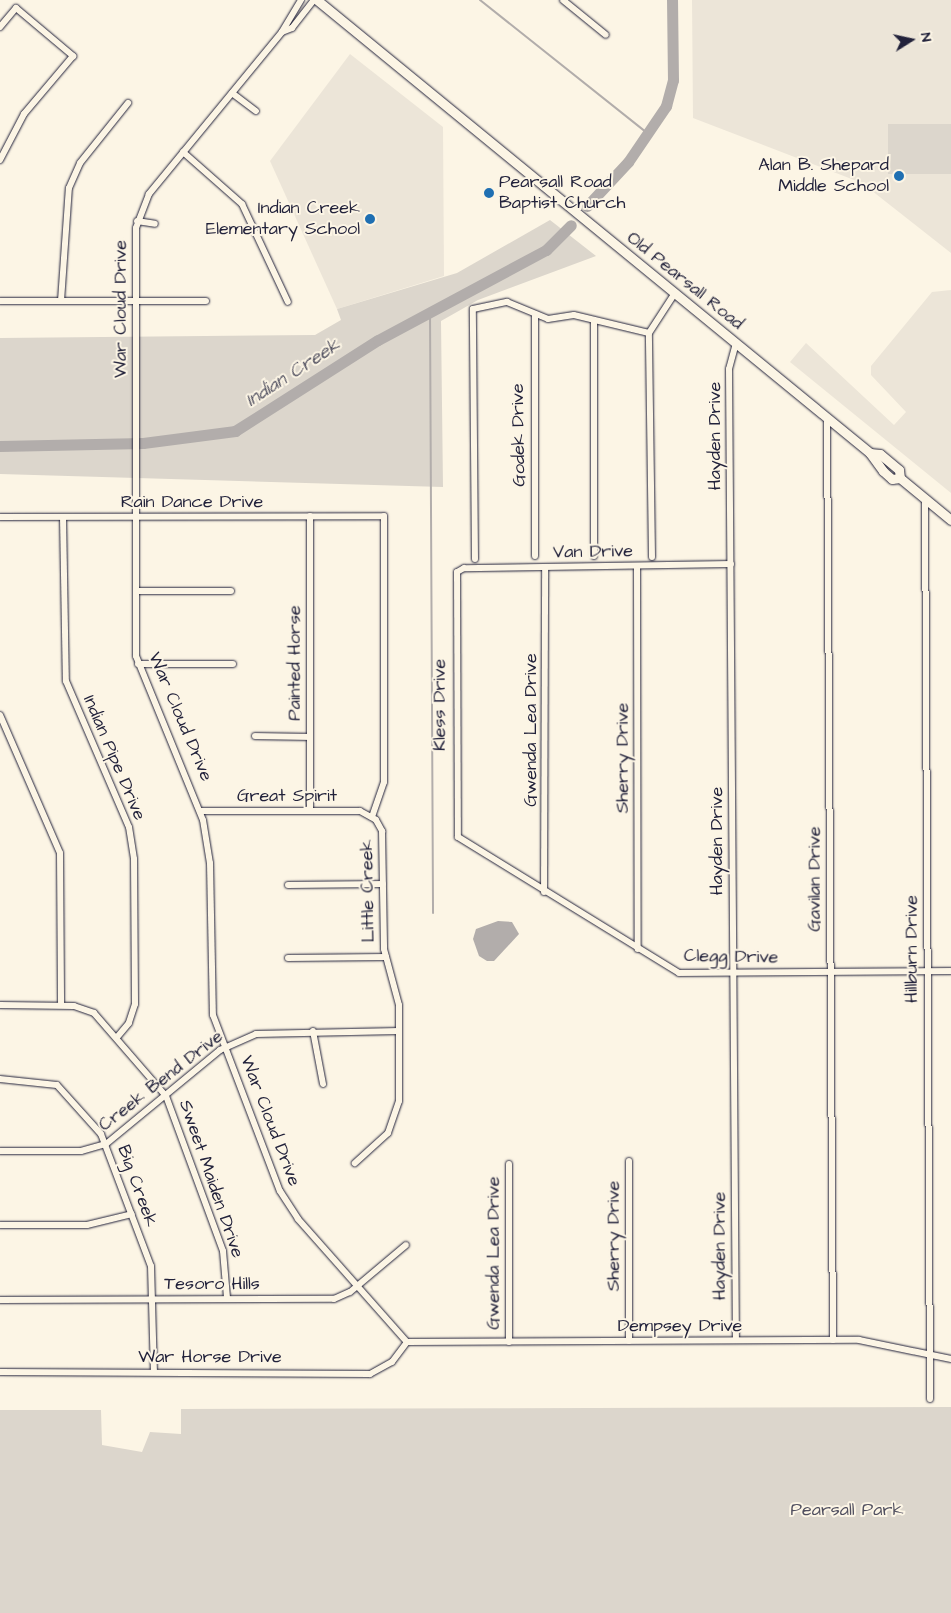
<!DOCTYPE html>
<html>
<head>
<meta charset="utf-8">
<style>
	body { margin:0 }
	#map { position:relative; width:951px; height:1613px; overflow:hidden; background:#fcf5e5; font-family:"Architects Daughter",sans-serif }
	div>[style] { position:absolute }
	.built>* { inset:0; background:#ece5d8 }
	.green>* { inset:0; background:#dcd6cc; transform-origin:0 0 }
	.water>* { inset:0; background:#b2adab }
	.stream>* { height:2px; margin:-1px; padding:0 1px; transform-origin:1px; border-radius:1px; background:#b2adab }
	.river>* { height:11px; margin:-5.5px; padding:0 5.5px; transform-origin:5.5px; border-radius:5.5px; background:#b2adab }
	.roads { filter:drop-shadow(0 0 1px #22223b) drop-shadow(0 0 1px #22223b) }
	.street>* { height:6px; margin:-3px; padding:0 3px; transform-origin:3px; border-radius:3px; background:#fcf5e5 }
	.secondary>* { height:9px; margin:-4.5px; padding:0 4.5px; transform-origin:4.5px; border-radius:4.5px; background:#fcf5e5 }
	.dots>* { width:14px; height:14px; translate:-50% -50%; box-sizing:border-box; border:2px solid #fcf5e5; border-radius:50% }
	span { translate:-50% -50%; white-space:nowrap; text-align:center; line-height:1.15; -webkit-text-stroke:4px #fcf5e5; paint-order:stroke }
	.poi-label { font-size:18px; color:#22223b }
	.right { translate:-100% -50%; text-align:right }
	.left { translate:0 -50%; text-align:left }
	.street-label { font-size:18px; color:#22223b }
	.park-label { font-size:18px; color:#504f5f }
	.water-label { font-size:19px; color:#545362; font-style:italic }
	.north { position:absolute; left:886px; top:15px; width:50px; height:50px; -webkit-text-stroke:4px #fcf5e5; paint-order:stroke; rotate:80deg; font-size:14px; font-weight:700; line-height:20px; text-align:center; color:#22223b }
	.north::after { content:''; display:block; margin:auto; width:18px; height:22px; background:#22223b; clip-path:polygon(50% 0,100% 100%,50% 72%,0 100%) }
</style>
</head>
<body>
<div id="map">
	<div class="built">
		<div style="clip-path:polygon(692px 0,951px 0,951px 253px,862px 183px,693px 118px)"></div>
		<div style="clip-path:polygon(350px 54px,443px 127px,444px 276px,337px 309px,270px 161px)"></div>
		<div style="clip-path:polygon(951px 290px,951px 493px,790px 362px,806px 343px,894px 425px,906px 412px,871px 375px,871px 366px,932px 292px)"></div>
	</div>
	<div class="green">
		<div style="left:951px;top:124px;width:50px;height:63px;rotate:90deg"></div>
		<div style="clip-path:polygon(550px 220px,596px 256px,478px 300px,441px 321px,443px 487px,0 474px,0 338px,315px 335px,341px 320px,337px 309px,457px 273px)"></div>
		<div style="clip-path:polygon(951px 1407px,951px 1613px,0 1613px,0 1410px,101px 1410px,102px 1445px,142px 1452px,150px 1432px,181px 1434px,181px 1409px)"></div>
	</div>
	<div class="water">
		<div style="clip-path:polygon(498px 921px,512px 922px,519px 934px,494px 961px,487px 961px,479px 956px,473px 939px,476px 929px)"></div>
	</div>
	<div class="stream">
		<div style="left:480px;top:0;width:213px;rotate:38.5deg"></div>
		<div style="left:430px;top:312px;width:601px;rotate:89.71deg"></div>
	</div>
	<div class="river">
		<div style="left:587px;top:206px;width:60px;rotate:-47deg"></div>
		<div style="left:628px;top:162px;width:68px;rotate:-55.8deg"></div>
		<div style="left:666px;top:106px;width:27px;rotate:-75deg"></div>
		<div style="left:673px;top:80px;width:80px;rotate:-90.7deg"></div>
		<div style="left:0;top:446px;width:143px;rotate:-1.2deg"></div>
		<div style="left:143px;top:443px;width:93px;rotate:-7.4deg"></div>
		<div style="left:235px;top:431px;width:169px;rotate:-32.5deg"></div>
		<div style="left:378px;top:340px;width:191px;rotate:-28.2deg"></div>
		<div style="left:546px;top:250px;width:35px;rotate:-45deg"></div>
	</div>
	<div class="roads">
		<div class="street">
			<div style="left:301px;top:0;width:37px;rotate:121deg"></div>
			<div style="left:282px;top:32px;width:210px;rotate:129.4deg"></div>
			<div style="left:149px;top:194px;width:36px;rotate:111deg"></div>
			<div style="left:136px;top:228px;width:428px;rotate:90deg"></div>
			<div style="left:136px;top:656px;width:177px;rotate:67.8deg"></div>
			<div style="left:203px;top:820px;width:44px;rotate:80.8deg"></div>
			<div style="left:210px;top:863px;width:152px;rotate:88.9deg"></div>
			<div style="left:213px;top:1015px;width:188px;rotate:69.2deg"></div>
			<div style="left:280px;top:1191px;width:33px;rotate:57deg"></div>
			<div style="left:298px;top:1219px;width:164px;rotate:48.5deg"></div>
			<div style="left:407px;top:1342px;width:452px;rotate:-0.3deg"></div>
			<div style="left:859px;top:1340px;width:94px;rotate:11.7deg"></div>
			<div style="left:563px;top:0;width:55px;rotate:39.1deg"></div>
			<div style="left:0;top:27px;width:25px;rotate:-50deg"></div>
			<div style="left:16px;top:8px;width:75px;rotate:40.1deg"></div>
			<div style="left:73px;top:56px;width:76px;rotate:130.2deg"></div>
			<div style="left:24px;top:114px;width:52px;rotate:117.6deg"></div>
			<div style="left:282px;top:32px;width:11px;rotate:-22deg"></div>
			<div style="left:292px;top:28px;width:36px;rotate:-52deg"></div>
			<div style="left:232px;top:93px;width:30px;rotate:37deg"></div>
			<div style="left:183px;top:152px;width:79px;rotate:41.4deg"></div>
			<div style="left:242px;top:204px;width:108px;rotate:64.9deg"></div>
			<div style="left:137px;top:221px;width:18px;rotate:9deg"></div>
			<div style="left:0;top:301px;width:206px"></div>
			<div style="left:61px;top:301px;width:113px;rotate:-86deg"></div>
			<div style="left:69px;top:188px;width:27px;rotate:-66deg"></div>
			<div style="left:80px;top:163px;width:77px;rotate:-51.3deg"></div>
			<div style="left:535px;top:314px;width:242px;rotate:90deg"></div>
			<div style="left:736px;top:343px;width:27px;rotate:105deg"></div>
			<div style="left:729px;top:369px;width:971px;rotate:89.59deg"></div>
			<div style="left:827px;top:418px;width:922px;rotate:89.63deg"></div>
			<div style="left:925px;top:498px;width:901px;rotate:89.68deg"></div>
			<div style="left:0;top:517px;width:384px;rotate:-0.1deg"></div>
			<div style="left:384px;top:516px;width:266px;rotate:90deg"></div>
			<div style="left:384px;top:782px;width:37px;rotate:109deg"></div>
			<div style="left:63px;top:517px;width:164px;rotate:89deg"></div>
			<div style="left:66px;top:681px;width:159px;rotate:66.7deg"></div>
			<div style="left:129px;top:827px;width:32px;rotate:81deg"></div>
			<div style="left:134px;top:859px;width:145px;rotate:89.6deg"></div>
			<div style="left:135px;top:1004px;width:20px;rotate:108deg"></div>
			<div style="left:129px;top:1023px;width:17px;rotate:130deg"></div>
			<div style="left:594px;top:556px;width:234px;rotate:-90deg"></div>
			<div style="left:652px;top:557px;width:224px;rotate:-90.8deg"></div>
			<div style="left:649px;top:333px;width:48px;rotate:-57deg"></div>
			<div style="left:475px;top:559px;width:250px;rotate:-90.5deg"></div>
			<div style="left:473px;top:309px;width:35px;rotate:-12deg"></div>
			<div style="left:507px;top:302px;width:44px;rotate:22.5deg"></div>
			<div style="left:548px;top:319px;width:26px;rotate:-9deg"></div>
			<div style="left:574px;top:315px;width:77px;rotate:13.5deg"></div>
			<div style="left:731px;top:564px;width:267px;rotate:179.1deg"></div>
			<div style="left:464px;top:568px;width:8px;rotate:150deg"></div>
			<div style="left:457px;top:572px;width:265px;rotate:89.8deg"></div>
			<div style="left:458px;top:837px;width:259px;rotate:31.6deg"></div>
			<div style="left:679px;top:973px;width:272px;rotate:-0.4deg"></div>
			<div style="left:637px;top:567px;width:382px;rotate:89.9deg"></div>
			<div style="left:136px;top:591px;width:95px"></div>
			<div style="left:138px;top:664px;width:95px"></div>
			<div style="left:0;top:715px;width:150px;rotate:66.5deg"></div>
			<div style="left:60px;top:853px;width:152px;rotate:89.6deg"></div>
			<div style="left:255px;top:736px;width:55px;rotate:1deg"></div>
			<div style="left:310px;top:810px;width:294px;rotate:-90deg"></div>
			<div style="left:201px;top:811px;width:159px"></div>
			<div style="left:360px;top:811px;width:18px;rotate:29deg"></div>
			<div style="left:376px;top:820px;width:13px;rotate:61deg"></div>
			<div style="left:382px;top:831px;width:118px;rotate:89deg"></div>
			<div style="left:384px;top:949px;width:58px;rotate:75deg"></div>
			<div style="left:399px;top:1005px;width:96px;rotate:90deg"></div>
			<div style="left:399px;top:1101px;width:34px;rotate:109deg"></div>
			<div style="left:388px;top:1133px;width:45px;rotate:137.7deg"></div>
			<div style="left:288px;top:885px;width:95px;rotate:-0.6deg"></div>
			<div style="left:544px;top:892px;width:325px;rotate:-89.8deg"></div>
			<div style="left:288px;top:958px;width:98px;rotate:-0.6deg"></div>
			<div style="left:0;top:1005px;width:74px;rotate:0.8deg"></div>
			<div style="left:74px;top:1006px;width:21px;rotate:19deg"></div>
			<div style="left:94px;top:1013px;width:110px;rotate:49.1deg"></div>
			<div style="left:166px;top:1096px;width:165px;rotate:69.8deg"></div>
			<div style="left:223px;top:1251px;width:47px;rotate:85.1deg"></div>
			<div style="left:313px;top:1031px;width:54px;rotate:79.3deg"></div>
			<div style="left:0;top:1079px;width:57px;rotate:6deg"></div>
			<div style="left:57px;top:1085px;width:66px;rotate:48.1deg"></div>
			<div style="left:101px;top:1134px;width:141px;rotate:69.3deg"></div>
			<div style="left:151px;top:1266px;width:105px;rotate:88.4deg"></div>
			<div style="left:0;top:1151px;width:81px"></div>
			<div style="left:81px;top:1151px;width:26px;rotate:-16deg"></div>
			<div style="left:106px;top:1144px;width:148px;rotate:-39.5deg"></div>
			<div style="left:220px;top:1050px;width:39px;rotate:-24deg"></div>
			<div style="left:256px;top:1034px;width:143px;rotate:-1.2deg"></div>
			<div style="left:629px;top:1161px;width:180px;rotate:90deg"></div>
			<div style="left:0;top:1225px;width:87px"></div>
			<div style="left:87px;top:1225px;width:46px;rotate:-13.7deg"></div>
			<div style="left:0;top:1300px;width:334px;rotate:-0.2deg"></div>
			<div style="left:334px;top:1299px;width:17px;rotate:-24deg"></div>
			<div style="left:350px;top:1292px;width:73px;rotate:-40deg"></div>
			<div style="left:509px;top:1342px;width:178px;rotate:-90deg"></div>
			<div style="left:0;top:1372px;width:370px;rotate:0.3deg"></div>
			<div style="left:370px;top:1374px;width:25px;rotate:-29deg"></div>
			<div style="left:392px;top:1362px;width:25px;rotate:-53deg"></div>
		</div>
		<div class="secondary">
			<div style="left:317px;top:0;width:715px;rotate:39.32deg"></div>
			<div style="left:870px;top:453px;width:22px;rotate:54deg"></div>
			<div style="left:883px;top:471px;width:12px;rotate:42deg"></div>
			<div style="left:892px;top:479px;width:8px;rotate:-7deg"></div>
			<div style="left:870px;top:453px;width:10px;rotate:6deg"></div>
			<div style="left:880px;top:454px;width:25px;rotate:40deg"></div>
			<div style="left:899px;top:470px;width:8px;rotate:83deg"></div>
			<div style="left:900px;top:478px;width:66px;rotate:39.5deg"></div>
		</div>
	</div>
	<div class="dots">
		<div style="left:899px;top:176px;background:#1f6fb2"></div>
		<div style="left:489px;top:193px;background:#1f6fb2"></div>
		<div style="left:370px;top:219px;background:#1f6fb2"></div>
	</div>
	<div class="poi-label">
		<span class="right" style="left:889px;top:176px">Alan B. Shepard<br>Middle School</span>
		<span class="left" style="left:499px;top:193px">Pearsall Road<br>Baptist Church</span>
		<span class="right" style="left:360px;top:219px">Indian Creek<br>Elementary School</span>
	</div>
	<div class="street-label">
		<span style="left:685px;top:281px;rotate:39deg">Old Pearsall Road</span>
		<span style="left:121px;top:309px;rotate:-90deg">War Cloud Drive</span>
		<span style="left:519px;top:435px;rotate:-91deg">Godek Drive</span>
		<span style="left:715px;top:436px;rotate:-90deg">Hayden Drive</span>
		<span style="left:192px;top:502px">Rain Dance Drive</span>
		<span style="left:593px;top:552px;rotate:-1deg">Van Drive</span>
		<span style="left:295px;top:663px;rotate:-90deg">Painted Horse</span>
		<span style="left:440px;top:705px;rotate:-90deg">Kless Drive</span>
		<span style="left:180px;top:717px;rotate:67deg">War Cloud Drive</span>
		<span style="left:531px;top:730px;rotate:-90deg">Gwenda Lea Drive</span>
		<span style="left:114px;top:758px;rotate:67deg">Indian Pipe Drive</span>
		<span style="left:623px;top:758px;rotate:-90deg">Sherry Drive</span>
		<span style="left:287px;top:796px">Great Spirit</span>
		<span style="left:717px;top:841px;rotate:-90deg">Hayden Drive</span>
		<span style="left:815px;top:879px;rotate:-90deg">Gavilan Drive</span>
		<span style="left:368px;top:891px;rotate:-91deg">Little Creek</span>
		<span style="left:912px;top:949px;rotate:-90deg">Hillburn Drive</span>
		<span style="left:731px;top:957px;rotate:1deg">Clegg Drive</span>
		<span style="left:161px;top:1081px;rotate:-38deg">Creek Bend Drive</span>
		<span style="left:270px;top:1121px;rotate:69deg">War Cloud Drive</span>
		<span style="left:211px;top:1179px;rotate:71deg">Sweet Maiden Drive</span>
		<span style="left:137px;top:1186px;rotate:70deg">Big Creek</span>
		<span style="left:614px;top:1236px;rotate:-90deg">Sherry Drive</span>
		<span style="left:720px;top:1246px;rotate:-90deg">Hayden Drive</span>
		<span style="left:494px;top:1253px;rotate:-90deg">Gwenda Lea Drive</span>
		<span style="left:212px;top:1284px">Tesoro Hills</span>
		<span style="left:680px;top:1326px">Dempsey Drive</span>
		<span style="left:210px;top:1357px">War Horse Drive</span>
	</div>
	<div class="park-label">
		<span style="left:847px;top:1510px">Pearsall Park</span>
	</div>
	<div class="water-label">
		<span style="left:293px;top:373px;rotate:-33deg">Indian Creek</span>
	</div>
	<div class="north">N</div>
</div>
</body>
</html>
